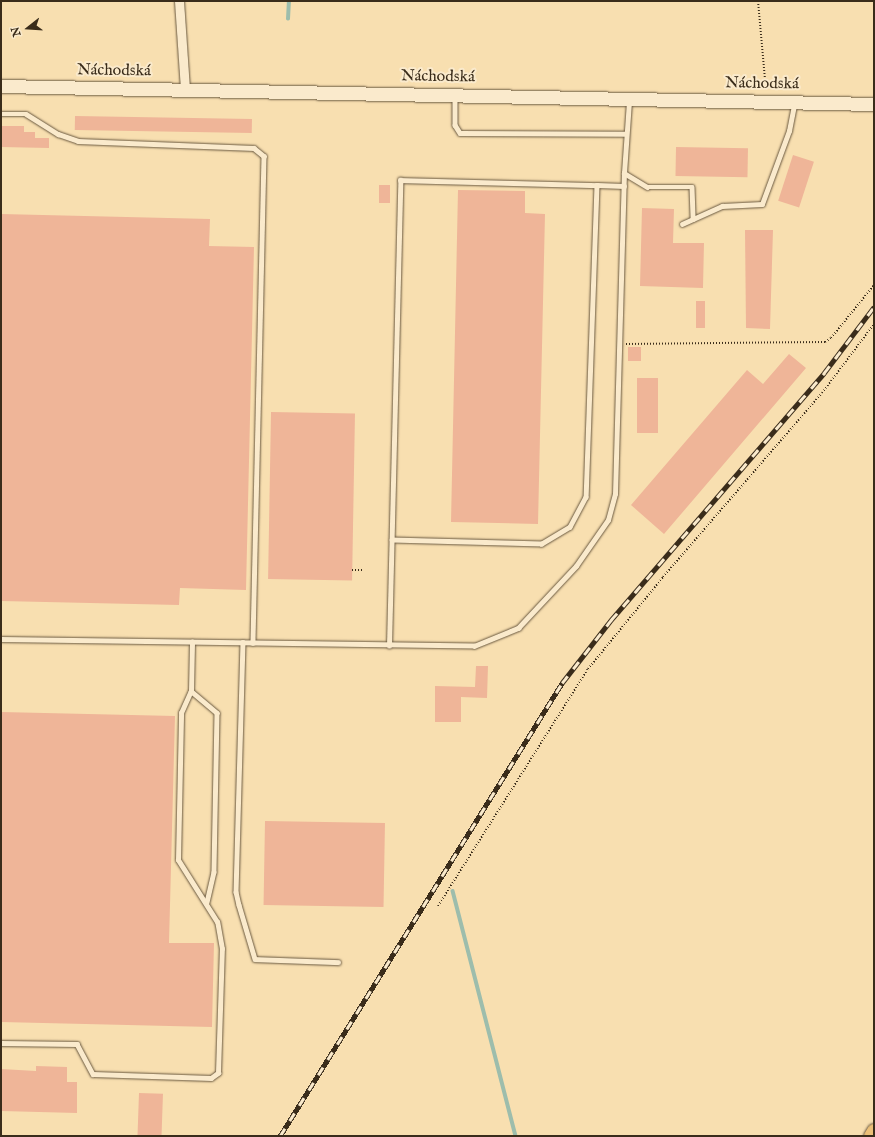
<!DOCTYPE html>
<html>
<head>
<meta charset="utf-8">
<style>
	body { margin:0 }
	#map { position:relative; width:875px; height:1137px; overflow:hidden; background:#f8dfb0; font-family:"IM FELL English",serif }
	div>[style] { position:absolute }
	.stream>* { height:3.5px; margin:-1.75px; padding:0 1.75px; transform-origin:1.75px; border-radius:1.75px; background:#9dbdac }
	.building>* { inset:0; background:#efb598; transform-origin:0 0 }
	.path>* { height:2px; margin-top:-1px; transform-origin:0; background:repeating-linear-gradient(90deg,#3a2c1a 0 1px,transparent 0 3px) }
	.roads { filter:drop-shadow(0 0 1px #6a5940) drop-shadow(0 0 1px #6a5940) }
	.lane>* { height:4.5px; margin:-2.25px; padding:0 2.25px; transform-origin:2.25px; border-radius:2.25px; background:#faeacc }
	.street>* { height:9px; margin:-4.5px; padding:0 4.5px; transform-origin:4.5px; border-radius:4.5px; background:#faeacc }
	.secondary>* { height:13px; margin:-6.5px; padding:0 6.5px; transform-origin:6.5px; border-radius:6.5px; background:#faeacc }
	.primary>* { height:15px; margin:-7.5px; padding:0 7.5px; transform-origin:7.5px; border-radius:7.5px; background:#ecc078 }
	.rail>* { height:4.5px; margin-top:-2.25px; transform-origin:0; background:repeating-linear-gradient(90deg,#faeacc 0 9px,#3a2c1a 0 18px); box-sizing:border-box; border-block:1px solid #3a2c1a }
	span { translate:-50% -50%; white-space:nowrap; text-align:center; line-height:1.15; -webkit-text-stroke:4px #faeacc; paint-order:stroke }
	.street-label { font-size:16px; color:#3a2c1a }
	.frame { position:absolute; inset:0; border:2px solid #3a2c1a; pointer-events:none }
	.north { position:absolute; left:8px; top:8px; width:40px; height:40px; -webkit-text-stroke:3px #faeacc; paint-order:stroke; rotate:253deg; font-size:11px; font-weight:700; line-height:16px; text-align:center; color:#3a2c1a }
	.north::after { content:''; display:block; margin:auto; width:14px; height:18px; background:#3a2c1a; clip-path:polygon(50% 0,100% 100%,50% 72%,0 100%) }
</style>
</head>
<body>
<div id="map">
	<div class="stream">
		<div style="left:288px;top:19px;width:18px;rotate:-87deg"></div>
		<div style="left:453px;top:891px;width:253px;rotate:75.6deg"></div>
	</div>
	<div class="building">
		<div style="left:75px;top:116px;width:177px;height:14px;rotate:1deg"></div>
		<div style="clip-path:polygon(1px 126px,24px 126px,24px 132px,35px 132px,35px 138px,49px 138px,49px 148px,1px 147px)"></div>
		<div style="left:676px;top:147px;width:72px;height:29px;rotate:1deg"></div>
		<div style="left:793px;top:155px;width:22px;height:48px;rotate:18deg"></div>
		<div style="left:379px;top:185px;width:11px;height:18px"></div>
		<div style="clip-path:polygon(458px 190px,525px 191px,525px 213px,545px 214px,538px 524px,451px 522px)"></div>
		<div style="clip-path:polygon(642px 208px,674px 209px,673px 243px,704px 243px,703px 288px,640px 286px)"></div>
		<div style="clip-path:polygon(1px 214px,210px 219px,209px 246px,254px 247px,246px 590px,180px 588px,179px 605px,1px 601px)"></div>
		<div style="clip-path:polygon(745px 230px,773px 230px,770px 329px,746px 328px)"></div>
		<div style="left:696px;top:301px;width:9px;height:27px"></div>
		<div style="left:628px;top:347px;width:13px;height:14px"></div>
		<div style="clip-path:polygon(789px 354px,806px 368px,664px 534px,631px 505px,747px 370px,763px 384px)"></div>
		<div style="left:637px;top:378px;width:21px;height:55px"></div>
		<div style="left:271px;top:412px;width:84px;height:167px;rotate:1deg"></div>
		<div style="clip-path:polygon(476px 666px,488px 666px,487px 698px,461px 697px,461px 722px,435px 722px,435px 686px,475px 687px)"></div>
		<div style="clip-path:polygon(1px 712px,175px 716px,169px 943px,214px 943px,212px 1027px,1px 1022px)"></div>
		<div style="left:265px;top:821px;width:120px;height:84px;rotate:1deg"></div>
		<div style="clip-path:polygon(36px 1066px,67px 1067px,67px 1082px,77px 1082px,77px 1113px,1px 1111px,1px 1069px,36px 1071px)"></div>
		<div style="left:139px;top:1093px;width:24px;height:43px;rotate:2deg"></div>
	</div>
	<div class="path">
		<div style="left:758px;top:1px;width:89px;rotate:84.9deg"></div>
		<div style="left:626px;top:344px;width:199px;rotate:-0.6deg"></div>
		<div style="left:825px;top:342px;width:7px;rotate:-34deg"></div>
		<div style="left:831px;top:338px;width:68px;rotate:-50.9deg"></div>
		<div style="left:352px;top:570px;width:10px"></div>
		<div style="left:438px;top:906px;width:280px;rotate:-57.7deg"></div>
		<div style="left:588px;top:669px;width:119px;rotate:-50.8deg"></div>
		<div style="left:663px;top:577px;width:243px;rotate:-49.2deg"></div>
		<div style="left:822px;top:393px;width:86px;rotate:-53deg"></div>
	</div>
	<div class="roads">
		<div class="lane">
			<div style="left:455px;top:96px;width:29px;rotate:90deg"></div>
			<div style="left:455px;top:125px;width:9px;rotate:58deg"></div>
			<div style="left:460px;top:133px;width:166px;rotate:0.3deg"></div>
			<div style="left:1px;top:114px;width:25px"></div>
			<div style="left:26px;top:114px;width:38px;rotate:32deg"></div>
			<div style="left:58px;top:134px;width:21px;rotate:19deg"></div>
			<div style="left:78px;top:141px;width:176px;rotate:2.3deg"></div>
			<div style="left:254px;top:148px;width:13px;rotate:39deg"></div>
			<div style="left:264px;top:156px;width:487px;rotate:91.3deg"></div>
			<div style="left:624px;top:173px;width:27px;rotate:31deg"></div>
			<div style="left:647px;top:187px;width:45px"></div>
			<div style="left:692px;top:187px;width:32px;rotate:88deg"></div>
			<div style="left:597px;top:185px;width:27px;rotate:2deg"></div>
			<div style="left:682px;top:224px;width:44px;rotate:-24.2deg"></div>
			<div style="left:722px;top:206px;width:40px;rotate:-2.9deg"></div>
			<div style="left:762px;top:204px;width:78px;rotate:-69.7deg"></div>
			<div style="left:789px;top:131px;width:26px;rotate:-79deg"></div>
			<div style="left:1px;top:639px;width:473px;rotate:0.8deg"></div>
			<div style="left:474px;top:646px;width:48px;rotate:-22.2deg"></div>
			<div style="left:518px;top:628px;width:85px;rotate:-46.9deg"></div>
			<div style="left:576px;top:566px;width:56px;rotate:-55.2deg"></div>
			<div style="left:608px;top:520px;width:27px;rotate:-75deg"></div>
			<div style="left:615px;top:494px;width:321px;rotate:-88.4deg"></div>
			<div style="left:624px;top:173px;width:72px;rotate:-86deg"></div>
			<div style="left:243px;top:642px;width:250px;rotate:91.6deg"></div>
			<div style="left:236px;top:892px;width:13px;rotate:77deg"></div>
			<div style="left:239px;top:905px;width:56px;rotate:73.5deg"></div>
			<div style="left:255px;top:959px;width:83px;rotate:2.1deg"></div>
			<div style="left:389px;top:646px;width:466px;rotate:-88.6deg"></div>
			<div style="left:400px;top:180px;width:197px;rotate:1.5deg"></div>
			<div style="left:597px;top:185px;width:312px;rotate:92deg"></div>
			<div style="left:586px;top:497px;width:34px;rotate:118deg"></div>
			<div style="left:570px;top:527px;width:33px;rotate:149deg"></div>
			<div style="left:542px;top:544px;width:150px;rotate:-178.5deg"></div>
			<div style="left:191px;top:691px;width:34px;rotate:40deg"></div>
			<div style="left:217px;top:713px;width:159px;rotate:91.1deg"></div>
			<div style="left:214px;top:872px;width:31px;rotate:103deg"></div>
			<div style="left:1px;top:1043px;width:76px;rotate:0.8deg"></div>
			<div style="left:77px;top:1044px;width:34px;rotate:62deg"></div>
			<div style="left:93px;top:1074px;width:118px;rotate:1.9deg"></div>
			<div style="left:211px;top:1078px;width:9px;rotate:-36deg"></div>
			<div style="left:218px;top:1073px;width:124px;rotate:-88.2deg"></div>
			<div style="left:222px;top:949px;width:27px;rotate:-100deg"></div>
			<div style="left:217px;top:922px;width:73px;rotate:-122.2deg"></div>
			<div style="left:178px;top:860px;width:147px;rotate:-88.8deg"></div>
			<div style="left:181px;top:713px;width:24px;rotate:-66deg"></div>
			<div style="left:191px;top:691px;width:49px;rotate:-88.8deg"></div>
		</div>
		<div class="street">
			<div style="left:179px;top:1px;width:88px;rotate:86.1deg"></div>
		</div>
		<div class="secondary">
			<div style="left:1px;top:86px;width:873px;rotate:1.18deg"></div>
		</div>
		<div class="primary">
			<div style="left:871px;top:1136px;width:6px;rotate:-59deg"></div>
		</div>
	</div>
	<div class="rail">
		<div style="left:280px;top:1136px;width:534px;rotate:-58.1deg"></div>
		<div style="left:562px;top:683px;width:80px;rotate:-52.1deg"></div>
		<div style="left:611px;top:620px;width:326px;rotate:-49.2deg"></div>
		<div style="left:824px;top:373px;width:83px;rotate:-52.9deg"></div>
	</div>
	<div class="street-label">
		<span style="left:114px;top:71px;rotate:1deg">Náchodská</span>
		<span style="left:438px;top:77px;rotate:1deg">Náchodská</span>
		<span style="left:762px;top:84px;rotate:1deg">Náchodská</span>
	</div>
	<div class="frame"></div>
	<div class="north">N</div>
</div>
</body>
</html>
